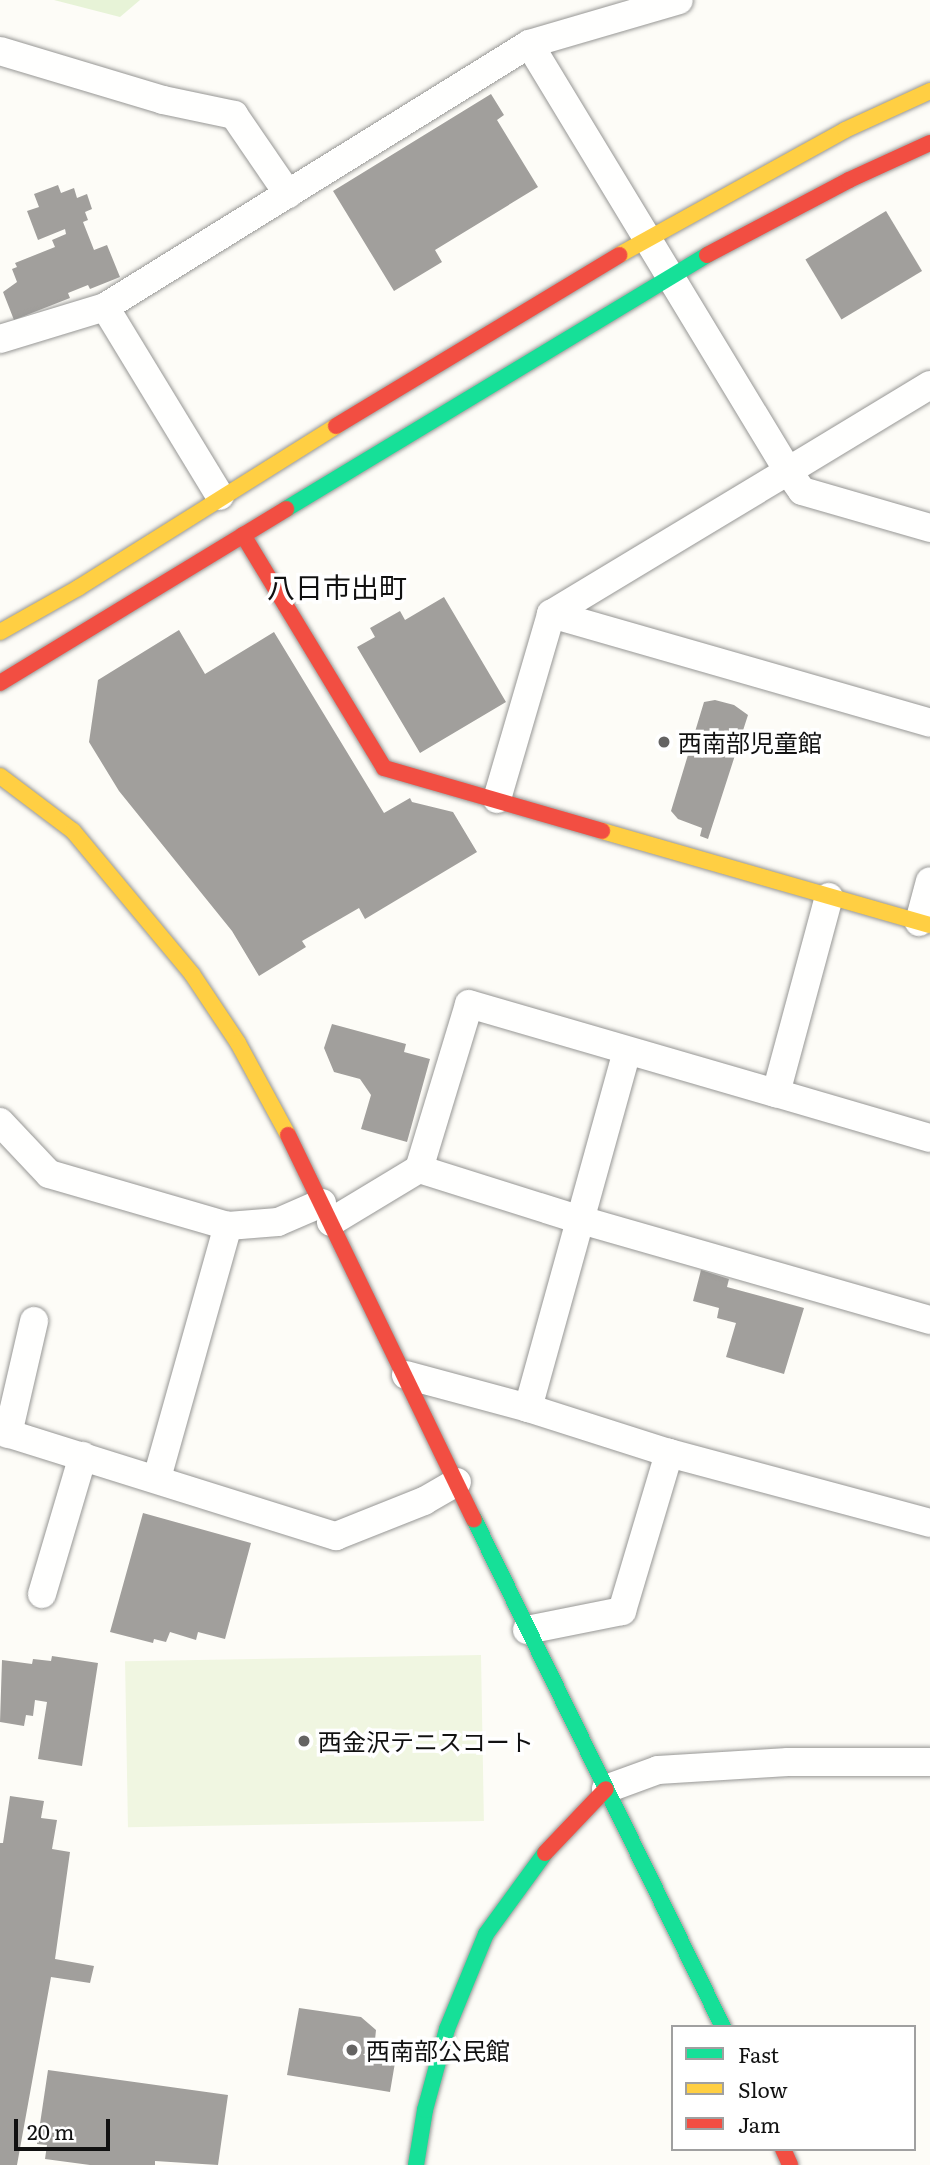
<!DOCTYPE html>
<html>
<head>
<meta charset="utf-8">
<style>
	body { margin:0 }
	#map { position:relative; width:930px; height:2165px; overflow:hidden; background:#fdfcf7; font-family:Literata,"Noto Sans JP",serif }
	div>[style] { position:absolute }
	.green>* { inset:0; background:#e7f3d7 }
	.pitch>* { inset:0; background:#f0f6e1; transform-origin:0 0 }
	.building>* { inset:0; background:#a19f9c; transform-origin:0 0 }
	.roads { filter:drop-shadow(0 0 2px #979795) drop-shadow(0 0 2px #979795) }
	.street>* { height:28px; margin:-14px; padding:0 14px; transform-origin:14px; border-radius:14px; background:#fffffe }
	.fast>* { height:16px; margin:-8px; padding:0 8px; transform-origin:8px; border-radius:8px; background:#16e098 }
	.slow>* { height:16px; margin:-8px; padding:0 8px; transform-origin:8px; border-radius:8px; background:#ffcf43 }
	.jam>* { height:16px; margin:-8px; padding:0 8px; transform-origin:8px; border-radius:8px; background:#f24e42 }
	.dots>* { width:19px; height:19px; translate:-50% -50%; box-sizing:border-box; border:4px solid #fff; border-radius:50% }
	span { translate:-50% -50%; white-space:nowrap; text-align:center; line-height:1.15; -webkit-text-stroke:7px #fff; paint-order:stroke }
	.poi-label { font-size:24px; color:#111 }
	.left { translate:0 -50%; text-align:left }
	.quarter-label { font-size:28px; color:#111 }
	.legend { position:absolute; left:671px; top:2025px; width:245px; height:126px; box-sizing:border-box; background:#fff; border:2px solid #a0a0a0; margin:0; padding:9px 12px; list-style:none; font-size:21px; color:#111 }
	.legend li { display:flex; align-items:center; gap:14px; height:35px }
	.legend b { width:35px; border:2px solid #a0a0a0 }
	.scale { position:absolute; left:14px; top:2119px; width:96px; height:32px; box-sizing:border-box; border:4px solid #111; border-top:0; padding-left:9px; font-size:21px; line-height:24px; white-space:nowrap; color:#111; -webkit-text-stroke:5px #fff; paint-order:stroke }
</style>
</head>
<body>
<div id="map">
	<div class="green">
		<div style="clip-path:polygon(54px 0,140px 0,120px 17px)"></div>
	</div>
	<div class="pitch">
		<div style="left:481px;top:1655px;width:166px;height:356px;rotate:89deg"></div>
	</div>
	<div class="building">
		<div style="clip-path:polygon(491px 94px,504px 115px,497px 120px,538px 187px,435px 250px,442px 262px,394px 291px,333px 191px)"></div>
		<div style="clip-path:polygon(58px 185px,61px 193px,74px 188px,77px 198px,87px 194px,92px 209px,85px 212px,88px 220px,83px 222px,94px 250px,107px 245px,120px 277px,90px 289px,88px 285px,68px 293px,70px 298px,14px 320px,3px 292px,17px 282px,12px 269px,17px 267px,15px 263px,55px 247px,52px 240px,66px 234px,65px 229px,38px 240px,27px 211px,39px 207px,34px 194px)"></div>
		<div style="left:886px;top:211px;width:70px;height:94px;rotate:59deg"></div>
		<div style="clip-path:polygon(444px 597px,506px 702px,420px 753px,357px 647px,375px 637px,370px 628px,400px 611px,405px 620px)"></div>
		<div style="clip-path:polygon(179px 630px,205px 674px,274px 632px,384px 813px,410px 798px,412px 802px,453px 812px,477px 852px,365px 919px,359px 908px,302px 941px,306px 947px,259px 976px,232px 931px,119px 791px,89px 742px,98px 680px)"></div>
		<div style="clip-path:polygon(715px 700px,734px 705px,748px 715px,708px 839px,700px 836px,702px 828px,678px 819px,671px 811px,704px 702px)"></div>
		<div style="clip-path:polygon(332px 1024px,406px 1044px,404px 1052px,430px 1059px,407px 1142px,361px 1129px,371px 1095px,360px 1079px,334px 1072px,324px 1048px)"></div>
		<div style="clip-path:polygon(701px 1270px,729px 1279px,727px 1287px,804px 1308px,784px 1374px,726px 1357px,736px 1323px,717px 1318px,719px 1308px,693px 1301px)"></div>
		<div style="clip-path:polygon(143px 1513px,251px 1543px,225px 1639px,198px 1632px,196px 1640px,170px 1632px,166px 1642px,154px 1639px,153px 1643px,110px 1632px)"></div>
		<div style="clip-path:polygon(52px 1656px,98px 1663px,82px 1766px,38px 1759px,47px 1702px,35px 1700px,33px 1716px,26px 1715px,24px 1726px,0 1722px,2px 1660px,32px 1664px,33px 1659px,51px 1661px)"></div>
		<div style="clip-path:polygon(10px 1796px,44px 1801px,41px 1818px,57px 1820px,52px 1849px,70px 1852px,55px 1959px,94px 1966px,90px 1983px,51px 1977px,17px 2165px,0 2165px,0 1843px,3px 1843px)"></div>
		<div style="clip-path:polygon(299px 2008px,361px 2017px,376px 2030px,375px 2040px,398px 2045px,390px 2092px,287px 2075px)"></div>
		<div style="clip-path:polygon(48px 2070px,228px 2095px,218px 2165px,155px 2161px,155px 2165px,90px 2165px,45px 2159px,47px 2145px,37px 2144px)"></div>
	</div>
	<div class="roads">
		<div class="street">
			<div style="left:0;top:51px;width:170px;rotate:16.7deg"></div>
			<div style="left:163px;top:100px;width:73px;rotate:11.9deg"></div>
			<div style="left:234px;top:115px;width:96px;rotate:55.6deg"></div>
			<div style="left:105px;top:307px;width:221px;rotate:58.7deg"></div>
			<div style="left:0;top:339px;width:110px;rotate:-16.9deg"></div>
			<div style="left:105px;top:307px;width:499px;rotate:-31.8deg"></div>
			<div style="left:529px;top:44px;width:156px;rotate:-16.3deg"></div>
			<div style="left:930px;top:385px;width:166px;rotate:148.8deg"></div>
			<div style="left:788px;top:471px;width:24px;rotate:55deg"></div>
			<div style="left:802px;top:491px;width:133px;rotate:16.1deg"></div>
			<div style="left:551px;top:614px;width:394px;rotate:16deg"></div>
			<div style="left:497px;top:799px;width:193px;rotate:-73.7deg"></div>
			<div style="left:551px;top:614px;width:277px;rotate:-31.1deg"></div>
			<div style="left:788px;top:471px;width:499px;rotate:-121.2deg"></div>
			<div style="left:919px;top:922px;width:42px;rotate:-75deg"></div>
			<div style="left:776px;top:1093px;width:160px;rotate:16.3deg"></div>
			<div style="left:0;top:1122px;width:71px;rotate:46.7deg"></div>
			<div style="left:49px;top:1174px;width:186px;rotate:16.2deg"></div>
			<div style="left:228px;top:1226px;width:50px;rotate:-4.6deg"></div>
			<div style="left:278px;top:1222px;width:48px;rotate:-23.4deg"></div>
			<div style="left:419px;top:1169px;width:170px;rotate:17.5deg"></div>
			<div style="left:581px;top:1220px;width:363px;rotate:16deg"></div>
			<div style="left:331px;top:1222px;width:103px;rotate:-31.1deg"></div>
			<div style="left:419px;top:1169px;width:172px;rotate:-73.1deg"></div>
			<div style="left:469px;top:1004px;width:320px;rotate:16.2deg"></div>
			<div style="left:776px;top:1093px;width:203px;rotate:-74.9deg"></div>
			<div style="left:406px;top:1375px;width:126px;rotate:15.1deg"></div>
			<div style="left:528px;top:1408px;width:148px;rotate:17.7deg"></div>
			<div style="left:669px;top:1453px;width:270px;rotate:15deg"></div>
			<div style="left:528px;top:1408px;width:370px;rotate:-74.5deg"></div>
			<div style="left:0;top:1431px;width:352px;rotate:17.4deg"></div>
			<div style="left:336px;top:1536px;width:95px;rotate:-21.7deg"></div>
			<div style="left:424px;top:1501px;width:38px;rotate:-30deg"></div>
			<div style="left:8px;top:1434px;width:116px;rotate:-77deg"></div>
			<div style="left:157px;top:1478px;width:262px;rotate:-74.3deg"></div>
			<div style="left:42px;top:1594px;width:144px;rotate:-73.5deg"></div>
			<div style="left:527px;top:1630px;width:97px;rotate:-11.3deg"></div>
			<div style="left:622px;top:1611px;width:165px;rotate:-73.4deg"></div>
			<div style="left:606px;top:1789px;width:55px;rotate:-20.1deg"></div>
			<div style="left:658px;top:1770px;width:130px;rotate:-3.5deg"></div>
			<div style="left:788px;top:1762px;width:142px"></div>
		</div>
		<div class="fast">
			<div style="left:286px;top:509px;width:492px;rotate:-31.1deg"></div>
			<div style="left:474px;top:1519px;width:566px;rotate:63.89deg"></div>
			<div style="left:416px;top:2165px;width:56px;rotate:-80.7deg"></div>
			<div style="left:425px;top:2110px;width:84px;rotate:-74.8deg"></div>
			<div style="left:447px;top:2029px;width:103px;rotate:-67.7deg"></div>
			<div style="left:486px;top:1934px;width:100px;rotate:-53.9deg"></div>
		</div>
		<div class="slow">
			<div style="left:619px;top:255px;width:258px;rotate:-28.9deg"></div>
			<div style="left:845px;top:130px;width:94px;rotate:-24.6deg"></div>
			<div style="left:0;top:632px;width:90px;rotate:-29.4deg"></div>
			<div style="left:78px;top:588px;width:305px;rotate:-32.1deg"></div>
			<div style="left:0;top:776px;width:91px;rotate:37deg"></div>
			<div style="left:73px;top:831px;width:186px;rotate:50.2deg"></div>
			<div style="left:192px;top:974px;width:83px;rotate:56.3deg"></div>
			<div style="left:238px;top:1043px;width:105px;rotate:61.5deg"></div>
			<div style="left:602px;top:831px;width:341px;rotate:16deg"></div>
		</div>
		<div class="jam">
			<div style="left:707px;top:255px;width:161px;rotate:-27.8deg"></div>
			<div style="left:849px;top:180px;width:89px;rotate:-24.6deg"></div>
			<div style="left:336px;top:426px;width:331px;rotate:-31.1deg"></div>
			<div style="left:243px;top:535px;width:272px;rotate:58.8deg"></div>
			<div style="left:384px;top:768px;width:227px;rotate:16.1deg"></div>
			<div style="left:0;top:683px;width:335px;rotate:-31.3deg"></div>
			<div style="left:288px;top:1135px;width:427px;rotate:64.2deg"></div>
			<div style="left:545px;top:1853px;width:88px;rotate:-46.4deg"></div>
			<div style="left:783px;top:2149px;width:17px;rotate:66deg"></div>
		</div>
	</div>
	<div class="dots">
		<div style="left:664px;top:742px;background:#646362"></div>
		<div style="left:304px;top:1741px;background:#646362"></div>
		<div style="left:352px;top:2050px;background:#646362"></div>
	</div>
	<div class="poi-label">
		<span class="left" style="left:678px;top:742px">西南部児童館</span>
		<span class="left" style="left:318px;top:1741px">西金沢テニスコート</span>
		<span class="left" style="left:366px;top:2050px">西南部公民館</span>
	</div>
	<div class="quarter-label">
		<span style="left:337px;top:586px">八日市出町</span>
	</div>
	<ul class="legend">
	<li><b style="height:9px;background:#16e098"></b>Fast</li>
	<li><b style="height:9px;background:#ffcf43"></b>Slow</li>
	<li><b style="height:9px;background:#f24e42"></b>Jam</li>
	</ul>
	<div class="scale">20 m</div>
</div>
</body>
</html>
